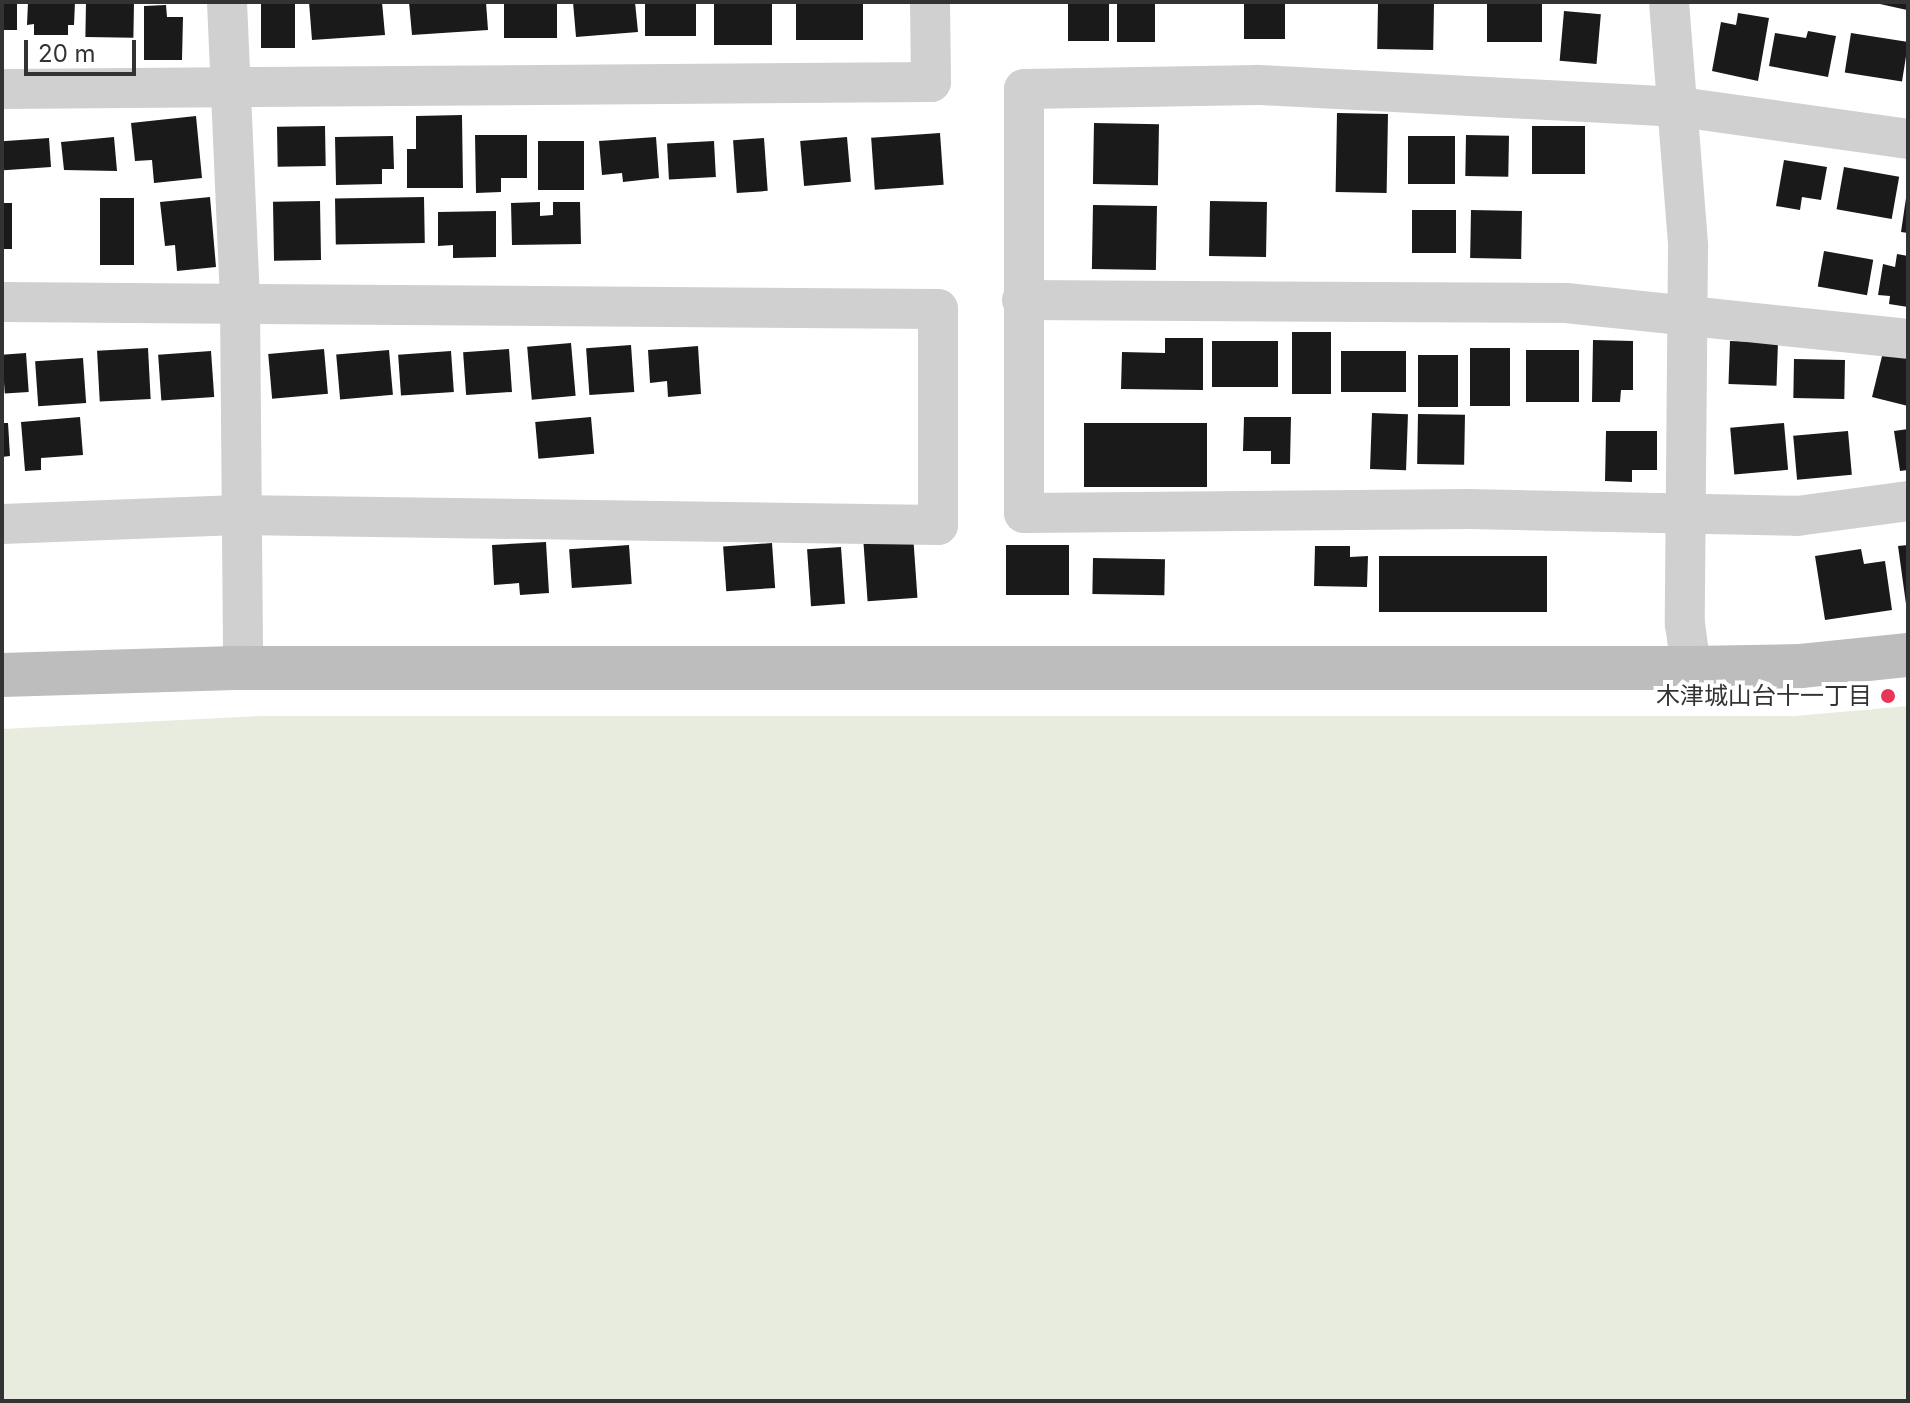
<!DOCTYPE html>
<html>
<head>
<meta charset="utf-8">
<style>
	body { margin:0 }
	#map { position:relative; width:1910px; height:1403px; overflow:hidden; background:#fff; font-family:Inter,"Noto Sans JP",sans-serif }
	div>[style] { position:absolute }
	.green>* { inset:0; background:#e7ecdf }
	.building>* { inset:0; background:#1a1a1a; transform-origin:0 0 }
	.street>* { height:40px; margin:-20px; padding:0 20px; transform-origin:20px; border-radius:20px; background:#d0d0d0 }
	.secondary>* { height:44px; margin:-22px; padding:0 22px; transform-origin:22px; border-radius:22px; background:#bdbdbd }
	.dots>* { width:22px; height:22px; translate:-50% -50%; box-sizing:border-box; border:4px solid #fff; border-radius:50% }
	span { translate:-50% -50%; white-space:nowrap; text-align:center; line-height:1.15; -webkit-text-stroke:8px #fff; paint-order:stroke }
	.poi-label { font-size:24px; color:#333 }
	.right { translate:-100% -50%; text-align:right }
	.frame { position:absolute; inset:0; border:4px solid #333; pointer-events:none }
	.scale { position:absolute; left:24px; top:40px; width:112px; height:36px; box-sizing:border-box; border:4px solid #333; border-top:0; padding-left:10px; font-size:24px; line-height:28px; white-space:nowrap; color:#333; -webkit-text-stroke:6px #fff; paint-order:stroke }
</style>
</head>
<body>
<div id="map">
	<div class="green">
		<div style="clip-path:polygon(1908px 706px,1908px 1401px,2px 1401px,2px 729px,260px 716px,1795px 716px)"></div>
	</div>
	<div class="building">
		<div style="left:2px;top:2px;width:15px;height:28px"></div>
		<div style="clip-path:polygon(28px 2px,75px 2px,74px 25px,68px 25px,68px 35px,34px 35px,34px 24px,27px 25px)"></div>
		<div style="left:86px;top:2px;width:48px;height:35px;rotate:1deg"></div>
		<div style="left:261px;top:2px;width:34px;height:46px"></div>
		<div style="clip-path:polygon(309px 2px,382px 2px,385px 35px,312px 40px)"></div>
		<div style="clip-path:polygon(409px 2px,486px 2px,488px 30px,412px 35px)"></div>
		<div style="left:504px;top:2px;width:53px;height:36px"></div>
		<div style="clip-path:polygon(573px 2px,635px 2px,638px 32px,576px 37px)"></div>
		<div style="left:645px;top:2px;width:51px;height:34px"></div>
		<div style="left:714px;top:2px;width:58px;height:43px"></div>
		<div style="left:796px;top:2px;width:67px;height:38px"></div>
		<div style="left:1068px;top:2px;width:41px;height:39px"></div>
		<div style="left:1117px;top:2px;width:38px;height:40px"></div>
		<div style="left:1244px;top:2px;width:41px;height:37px"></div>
		<div style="left:1487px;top:2px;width:55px;height:40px"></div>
		<div style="clip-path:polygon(1871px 2px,1908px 2px,1908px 5px,1907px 10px)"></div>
		<div style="left:1378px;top:3px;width:56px;height:46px;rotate:1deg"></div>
		<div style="clip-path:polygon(166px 5px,167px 17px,183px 17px,182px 60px,144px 60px,144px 6px)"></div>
		<div style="left:1564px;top:11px;width:37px;height:50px;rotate:5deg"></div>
		<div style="clip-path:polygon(1738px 13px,1769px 18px,1758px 81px,1712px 71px,1721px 22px,1736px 25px)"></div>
		<div style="clip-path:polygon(1808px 31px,1836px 36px,1828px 77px,1769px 66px,1775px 33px,1806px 38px)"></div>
		<div style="left:1851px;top:33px;width:58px;height:40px;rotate:9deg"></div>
		<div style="left:1337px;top:113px;width:51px;height:79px;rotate:1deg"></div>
		<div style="clip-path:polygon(462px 115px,463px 188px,407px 188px,407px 149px,416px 149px,416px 116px)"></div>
		<div style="clip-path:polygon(196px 116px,202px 178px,154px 183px,152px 160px,135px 161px,131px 123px)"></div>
		<div style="left:1094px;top:123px;width:65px;height:61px;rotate:1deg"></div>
		<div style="left:325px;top:126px;width:40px;height:48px;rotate:89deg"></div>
		<div style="left:1532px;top:126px;width:53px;height:48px"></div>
		<div style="left:940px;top:133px;width:52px;height:69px;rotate:86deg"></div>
		<div style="clip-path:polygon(475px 135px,527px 135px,527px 178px,501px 178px,501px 192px,476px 193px)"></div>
		<div style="left:1466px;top:135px;width:43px;height:41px;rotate:1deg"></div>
		<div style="clip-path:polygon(393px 136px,394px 169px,382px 169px,382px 184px,336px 185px,335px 137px)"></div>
		<div style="left:1408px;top:136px;width:47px;height:48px"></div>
		<div style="clip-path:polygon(114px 137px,117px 171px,64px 170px,61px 142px)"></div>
		<div style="clip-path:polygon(656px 137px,659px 178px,623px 182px,622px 173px,602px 175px,599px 141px)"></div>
		<div style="left:847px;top:137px;width:45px;height:47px;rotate:85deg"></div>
		<div style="left:49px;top:138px;width:29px;height:47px;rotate:86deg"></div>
		<div style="left:764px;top:138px;width:53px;height:31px;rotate:86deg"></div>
		<div style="left:584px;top:141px;width:49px;height:46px;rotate:90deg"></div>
		<div style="left:714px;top:141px;width:36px;height:47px;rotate:87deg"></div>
		<div style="clip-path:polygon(1784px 160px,1827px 167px,1821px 200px,1802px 197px,1800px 210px,1776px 206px)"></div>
		<div style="left:1844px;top:167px;width:56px;height:43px;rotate:10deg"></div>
		<div style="clip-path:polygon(210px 197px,216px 267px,177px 271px,175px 245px,165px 246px,160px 202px)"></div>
		<div style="left:424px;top:197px;width:46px;height:89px;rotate:89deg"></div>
		<div style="left:100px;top:198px;width:34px;height:67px"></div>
		<div style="clip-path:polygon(1906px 198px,1908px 198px,1908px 233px,1901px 232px)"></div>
		<div style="left:320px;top:201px;width:59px;height:47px;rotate:89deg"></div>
		<div style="left:1210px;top:201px;width:57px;height:55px;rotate:1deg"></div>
		<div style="clip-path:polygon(540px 202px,540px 216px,553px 215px,553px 202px,580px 202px,581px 244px,512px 245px,511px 203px)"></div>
		<div style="left:2px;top:203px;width:10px;height:46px"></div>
		<div style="left:1093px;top:205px;width:64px;height:64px;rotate:1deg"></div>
		<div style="left:1412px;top:210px;width:44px;height:43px"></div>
		<div style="left:1471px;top:210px;width:51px;height:48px;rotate:1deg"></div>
		<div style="clip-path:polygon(496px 211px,496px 257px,453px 258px,453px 245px,438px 246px,438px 212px)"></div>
		<div style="left:1824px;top:251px;width:50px;height:36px;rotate:10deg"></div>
		<div style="clip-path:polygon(1897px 254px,1908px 256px,1908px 307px,1889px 304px,1890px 296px,1878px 295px,1883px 264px,1895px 267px)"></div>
		<div style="left:1292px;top:332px;width:39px;height:62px"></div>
		<div style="clip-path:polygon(1165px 338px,1203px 338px,1203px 390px,1121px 389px,1122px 352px,1165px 353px)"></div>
		<div style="clip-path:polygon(1593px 340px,1633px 341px,1633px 390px,1621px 390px,1620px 402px,1592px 402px)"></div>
		<div style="left:1212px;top:341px;width:66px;height:46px"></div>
		<div style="left:1730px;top:341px;width:48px;height:43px;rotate:2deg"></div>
		<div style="left:571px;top:343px;width:53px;height:44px;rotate:85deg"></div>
		<div style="left:631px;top:345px;width:47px;height:45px;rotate:86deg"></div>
		<div style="clip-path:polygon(698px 346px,701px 394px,668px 397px,667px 381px,650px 383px,648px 350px)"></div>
		<div style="left:148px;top:348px;width:51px;height:51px;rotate:87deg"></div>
		<div style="left:1470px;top:348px;width:40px;height:58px"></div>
		<div style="left:324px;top:349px;width:45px;height:56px;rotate:85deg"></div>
		<div style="left:509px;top:349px;width:43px;height:46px;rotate:86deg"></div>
		<div style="left:389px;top:350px;width:45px;height:53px;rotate:85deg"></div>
		<div style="left:1526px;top:350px;width:53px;height:52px"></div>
		<div style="left:211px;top:351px;width:46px;height:53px;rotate:86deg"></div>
		<div style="left:451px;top:351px;width:41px;height:53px;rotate:86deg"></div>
		<div style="left:1341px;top:351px;width:65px;height:41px"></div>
		<div style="clip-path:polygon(1883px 352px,1908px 358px,1908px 406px,1872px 397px)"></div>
		<div style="left:26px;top:353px;width:39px;height:24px;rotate:86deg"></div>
		<div style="left:1418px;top:355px;width:40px;height:52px"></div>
		<div style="left:83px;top:358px;width:45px;height:48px;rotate:86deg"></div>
		<div style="left:1794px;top:359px;width:51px;height:39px;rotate:1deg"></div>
		<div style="left:1372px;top:413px;width:36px;height:56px;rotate:2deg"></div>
		<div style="left:1418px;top:414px;width:47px;height:50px;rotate:1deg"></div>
		<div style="clip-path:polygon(80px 417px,83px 455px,41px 458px,41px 470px,25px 471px,21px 422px)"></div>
		<div style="left:591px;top:417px;width:37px;height:56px;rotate:85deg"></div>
		<div style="clip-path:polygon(1244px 417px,1291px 417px,1290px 464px,1271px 464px,1271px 451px,1243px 451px)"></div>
		<div style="clip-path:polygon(2px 423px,8px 423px,10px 456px,2px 457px)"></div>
		<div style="left:1084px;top:423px;width:123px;height:64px"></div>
		<div style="left:1784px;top:423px;width:47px;height:54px;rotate:85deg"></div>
		<div style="clip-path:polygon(1908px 429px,1908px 470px,1900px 471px,1894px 431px)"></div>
		<div style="clip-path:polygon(1606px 431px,1657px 431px,1657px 470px,1632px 470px,1632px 482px,1605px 481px)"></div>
		<div style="left:1848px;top:431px;width:44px;height:55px;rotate:85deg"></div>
		<div style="left:913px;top:534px;width:64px;height:50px;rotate:86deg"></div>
		<div style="clip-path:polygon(546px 542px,549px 593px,520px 595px,519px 583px,494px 585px,492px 545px)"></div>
		<div style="left:772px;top:543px;width:45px;height:49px;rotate:86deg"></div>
		<div style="left:629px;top:545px;width:39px;height:60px;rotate:86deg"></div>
		<div style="left:1006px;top:545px;width:63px;height:50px"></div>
		<div style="clip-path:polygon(1908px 545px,1908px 604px,1906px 604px,1898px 546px)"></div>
		<div style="clip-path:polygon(1315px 546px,1350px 546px,1350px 557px,1368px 556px,1367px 587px,1314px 586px)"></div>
		<div style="left:841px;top:547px;width:57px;height:34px;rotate:86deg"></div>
		<div style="clip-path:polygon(1861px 549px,1864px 564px,1885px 561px,1892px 610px,1825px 620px,1815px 556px)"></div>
		<div style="left:1379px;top:556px;width:168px;height:56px"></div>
		<div style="left:1093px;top:558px;width:72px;height:36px;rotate:1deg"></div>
	</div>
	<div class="street">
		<div style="left:227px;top:2px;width:302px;rotate:87.5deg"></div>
		<div style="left:240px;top:304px;width:364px;rotate:89.5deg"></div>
		<div style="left:1669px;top:2px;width:245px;rotate:85.5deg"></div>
		<div style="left:1688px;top:246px;width:378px;rotate:90.5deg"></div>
		<div style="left:1685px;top:624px;width:44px;rotate:82.2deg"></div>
		<div style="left:2px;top:89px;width:929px;rotate:-0.43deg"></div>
		<div style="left:931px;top:82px;width:80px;rotate:-90.7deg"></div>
		<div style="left:1908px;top:139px;width:230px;rotate:-172deg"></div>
		<div style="left:1680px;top:107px;width:423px;rotate:-177deg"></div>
		<div style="left:1258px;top:85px;width:234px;rotate:179deg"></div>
		<div style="left:1024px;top:89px;width:424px;rotate:90deg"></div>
		<div style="left:1024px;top:513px;width:445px;rotate:-0.5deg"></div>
		<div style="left:1469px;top:509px;width:328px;rotate:1.2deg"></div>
		<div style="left:1797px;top:516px;width:112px;rotate:-7.7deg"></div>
		<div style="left:1022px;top:300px;width:544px;rotate:0.32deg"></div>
		<div style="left:1566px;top:303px;width:344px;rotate:6deg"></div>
		<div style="left:2px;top:302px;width:936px;rotate:0.43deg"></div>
		<div style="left:938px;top:309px;width:216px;rotate:90deg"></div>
		<div style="left:938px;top:525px;width:700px;rotate:-179.18deg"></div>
		<div style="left:238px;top:515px;width:236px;rotate:177.8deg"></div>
	</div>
	<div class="secondary">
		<div style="left:2px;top:675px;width:241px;rotate:-1.7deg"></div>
		<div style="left:243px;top:668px;width:1448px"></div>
		<div style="left:1691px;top:668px;width:110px;rotate:-1deg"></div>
		<div style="left:1801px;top:666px;width:108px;rotate:-5.9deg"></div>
	</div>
	<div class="dots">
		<div style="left:1888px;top:696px;background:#e93556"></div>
	</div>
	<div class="poi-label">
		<span class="right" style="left:1872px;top:696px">木津城山台十一丁目</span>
	</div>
	<div class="frame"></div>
	<div class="scale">20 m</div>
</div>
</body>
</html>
